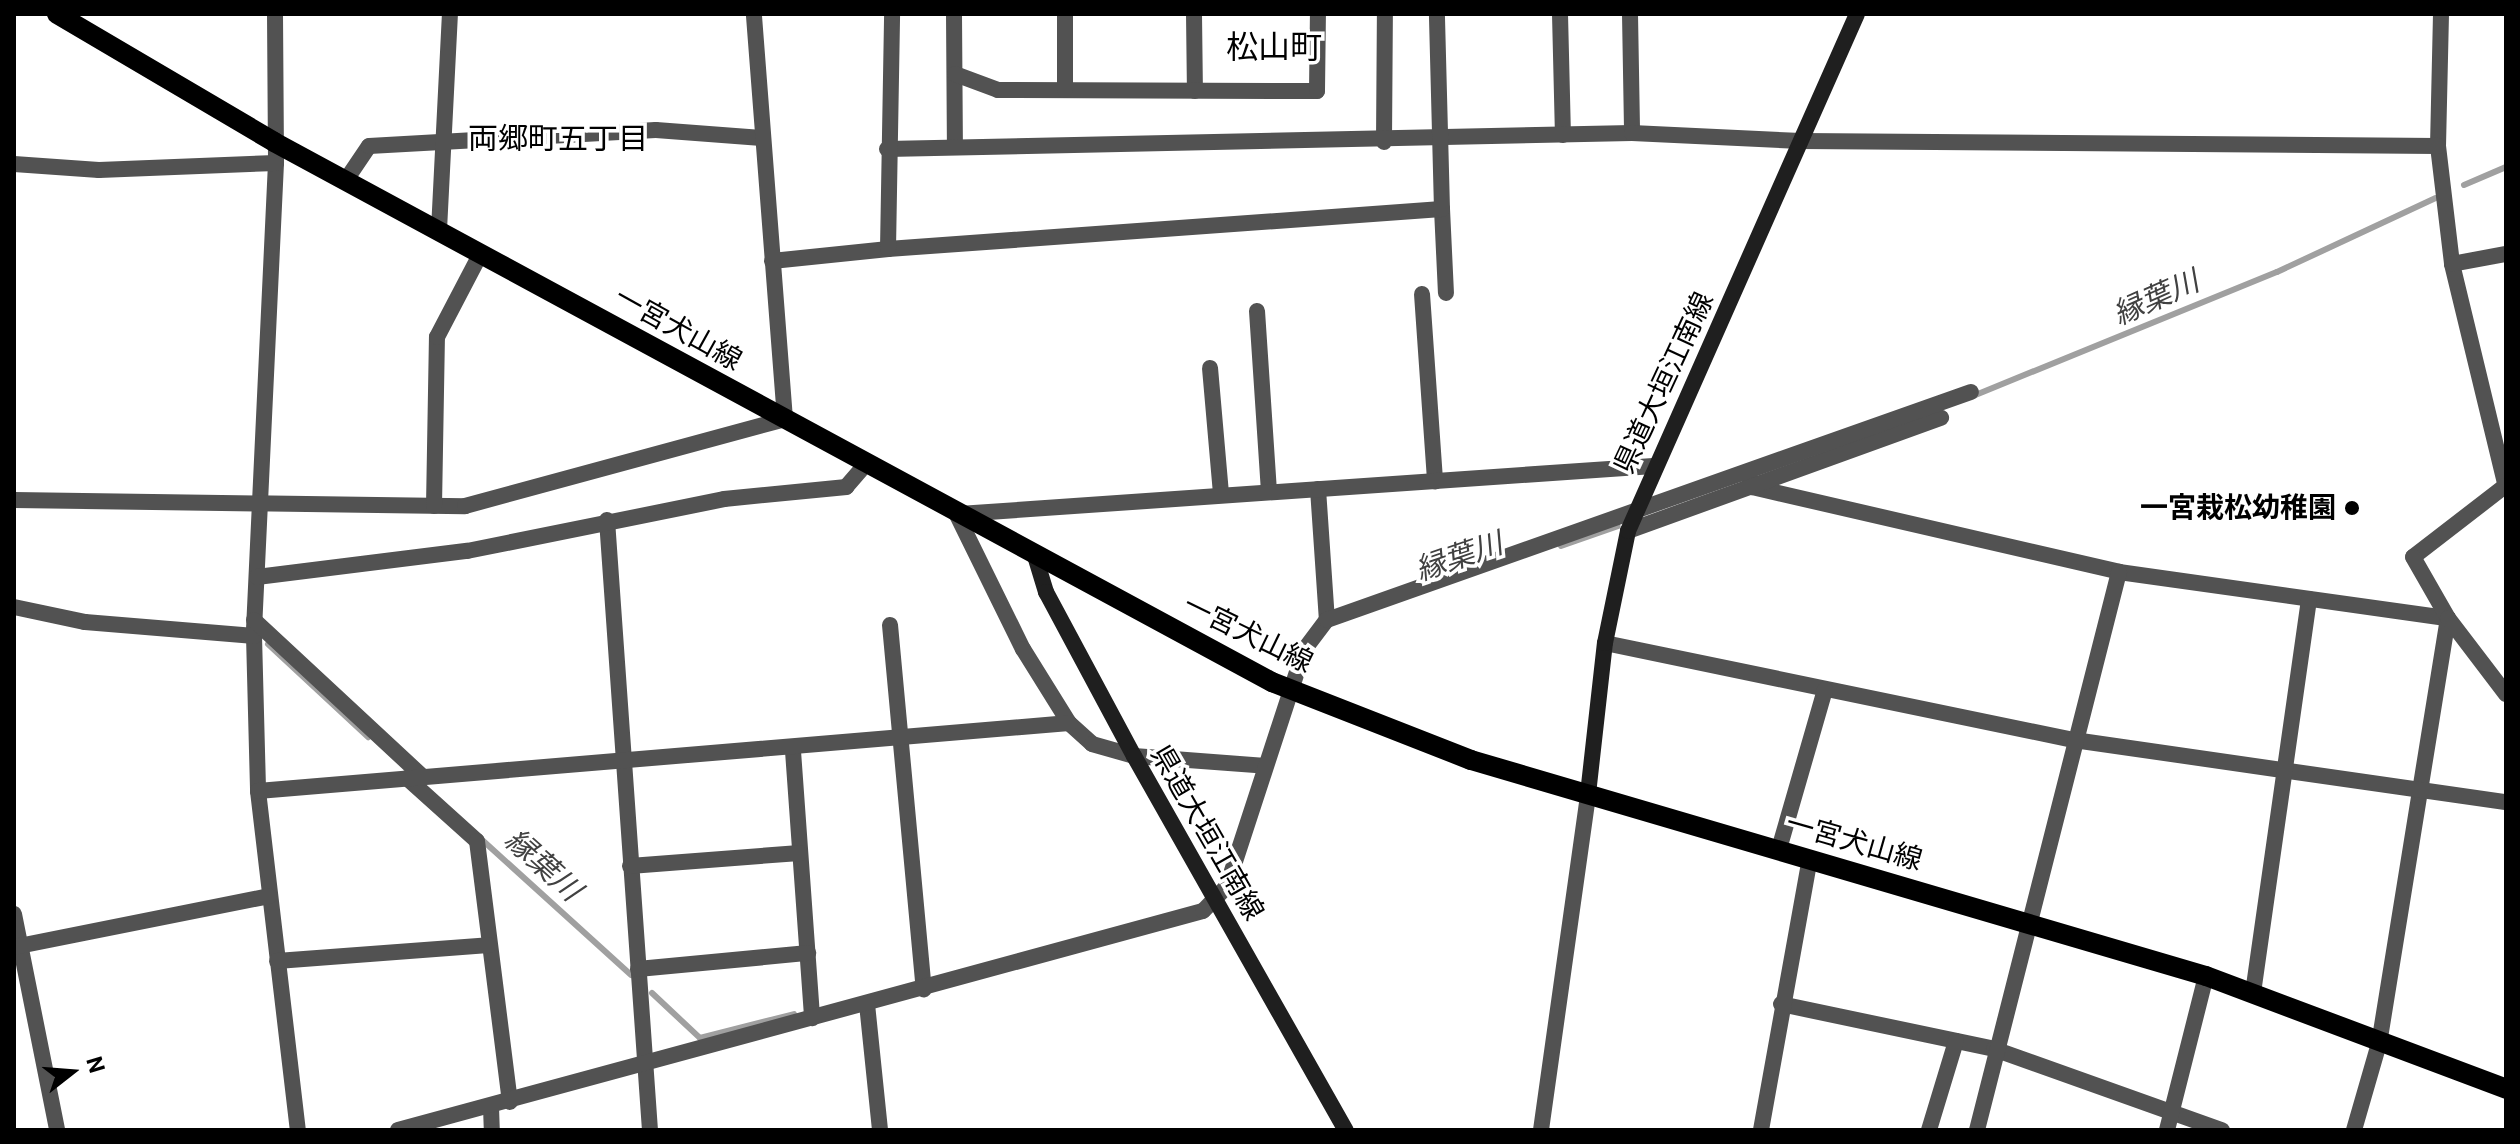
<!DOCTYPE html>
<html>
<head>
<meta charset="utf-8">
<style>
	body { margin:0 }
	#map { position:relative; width:2520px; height:1144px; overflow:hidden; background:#fff; font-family:Roboto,"Noto Sans JP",sans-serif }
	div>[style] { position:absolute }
	.stream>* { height:6px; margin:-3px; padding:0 3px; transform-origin:3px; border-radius:3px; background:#a0a0a0 }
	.minor>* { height:16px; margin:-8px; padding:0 8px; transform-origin:8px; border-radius:8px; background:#525252 }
	.secondary>* { height:16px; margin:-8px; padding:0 8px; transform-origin:8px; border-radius:8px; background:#1f1f1f }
	.primary>* { height:20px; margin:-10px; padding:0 10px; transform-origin:10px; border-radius:10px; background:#000 }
	.dots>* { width:22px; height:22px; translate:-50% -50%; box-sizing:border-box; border:4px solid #fff; border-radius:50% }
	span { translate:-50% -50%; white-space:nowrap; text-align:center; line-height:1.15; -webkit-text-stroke:7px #fff; paint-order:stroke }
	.street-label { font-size:28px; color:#000 }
	.poi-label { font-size:28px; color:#000; font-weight:700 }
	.right { translate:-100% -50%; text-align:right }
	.neighbourhood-label { font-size:30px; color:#000 }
	.water-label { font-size:30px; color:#414141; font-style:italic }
	.quarter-label { font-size:32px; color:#000 }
	.frame { position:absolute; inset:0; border:16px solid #000; pointer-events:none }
	.north { position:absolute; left:32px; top:1032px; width:80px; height:80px; -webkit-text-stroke:6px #fff; paint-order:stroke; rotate:73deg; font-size:22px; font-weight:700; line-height:32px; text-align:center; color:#000 }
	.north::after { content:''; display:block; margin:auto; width:28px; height:36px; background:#000; clip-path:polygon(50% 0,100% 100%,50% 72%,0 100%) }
</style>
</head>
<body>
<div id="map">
	<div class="stream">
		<div style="left:2464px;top:185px;width:46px;rotate:-23.2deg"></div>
		<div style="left:1973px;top:396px;width:328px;rotate:-22.2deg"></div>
		<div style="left:2277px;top:272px;width:175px;rotate:-25deg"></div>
		<div style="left:1561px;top:546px;width:60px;rotate:-19.3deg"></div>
		<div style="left:268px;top:644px;width:137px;rotate:42.9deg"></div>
		<div style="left:480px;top:838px;width:204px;rotate:42.2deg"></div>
		<div style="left:652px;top:993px;width:66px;rotate:43.2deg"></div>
		<div style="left:700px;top:1038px;width:97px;rotate:-14.3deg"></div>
	</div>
	<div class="minor">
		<div style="left:275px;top:14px;width:149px;rotate:89.6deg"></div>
		<div style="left:276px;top:163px;width:474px;rotate:92.7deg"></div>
		<div style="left:254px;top:636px;width:155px;rotate:88.5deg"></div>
		<div style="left:258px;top:791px;width:341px;rotate:83.3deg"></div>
		<div style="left:954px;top:14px;width:133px;rotate:89.6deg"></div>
		<div style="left:1194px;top:14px;width:77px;rotate:89.3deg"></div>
		<div style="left:1560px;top:14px;width:121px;rotate:88.6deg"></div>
		<div style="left:1630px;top:14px;width:119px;rotate:89deg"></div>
		<div style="left:2441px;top:14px;width:132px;rotate:91.3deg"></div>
		<div style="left:2438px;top:146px;width:119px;rotate:83.2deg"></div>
		<div style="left:2452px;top:264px;width:229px;rotate:76.4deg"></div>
		<div style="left:955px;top:74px;width:46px;rotate:20.4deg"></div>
		<div style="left:998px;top:90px;width:319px;rotate:0.2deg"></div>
		<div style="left:1317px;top:91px;width:77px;rotate:-89.3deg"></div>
		<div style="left:1065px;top:90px;width:76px;rotate:-90deg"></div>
		<div style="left:1384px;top:142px;width:128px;rotate:-89.6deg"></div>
		<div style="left:887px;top:149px;width:745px;rotate:-1.23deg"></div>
		<div style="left:1632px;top:133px;width:169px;rotate:2.7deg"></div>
		<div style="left:1801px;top:141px;width:637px;rotate:0.45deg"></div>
		<div style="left:14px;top:164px;width:85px;rotate:4deg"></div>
		<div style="left:99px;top:170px;width:177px;rotate:-2.3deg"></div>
		<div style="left:346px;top:180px;width:41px;rotate:-55.9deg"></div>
		<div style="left:369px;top:146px;width:287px;rotate:-3.2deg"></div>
		<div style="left:656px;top:130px;width:106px;rotate:4.3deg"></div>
		<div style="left:1442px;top:209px;width:84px;rotate:87.3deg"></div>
		<div style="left:439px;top:230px;width:216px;rotate:-87.1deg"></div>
		<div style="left:888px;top:249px;width:555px;rotate:-4.13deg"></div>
		<div style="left:1442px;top:209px;width:195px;rotate:-91.5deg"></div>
		<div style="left:772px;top:261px;width:117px;rotate:-5.9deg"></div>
		<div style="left:888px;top:249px;width:235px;rotate:-89deg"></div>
		<div style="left:2452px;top:264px;width:55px;rotate:-10.5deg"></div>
		<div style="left:1422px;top:294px;width:188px;rotate:86deg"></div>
		<div style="left:1257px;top:311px;width:181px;rotate:86.2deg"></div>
		<div style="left:1210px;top:368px;width:127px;rotate:85deg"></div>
		<div style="left:1747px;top:472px;width:16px;rotate:72deg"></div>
		<div style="left:1752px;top:487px;width:377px;rotate:13deg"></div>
		<div style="left:2119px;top:572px;width:332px;rotate:8deg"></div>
		<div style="left:2448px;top:618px;width:427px;rotate:99.2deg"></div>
		<div style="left:2380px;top:1040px;width:94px;rotate:106.1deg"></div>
		<div style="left:2505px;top:486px;width:116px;rotate:142.3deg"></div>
		<div style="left:2413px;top:557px;width:70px;rotate:60.2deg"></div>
		<div style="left:2448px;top:618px;width:96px;rotate:52.7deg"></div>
		<div style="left:1318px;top:489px;width:131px;rotate:86.1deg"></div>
		<div style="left:14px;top:500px;width:451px;rotate:0.8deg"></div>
		<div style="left:465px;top:506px;width:332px;rotate:-15.2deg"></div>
		<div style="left:785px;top:419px;width:406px;rotate:-94.4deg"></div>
		<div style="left:434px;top:506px;width:169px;rotate:-89deg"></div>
		<div style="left:437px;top:337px;width:95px;rotate:-62.4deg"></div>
		<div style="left:955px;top:511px;width:154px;rotate:63.8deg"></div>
		<div style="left:1023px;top:649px;width:87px;rotate:58.1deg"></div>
		<div style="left:1069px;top:723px;width:31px;rotate:42deg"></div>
		<div style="left:1092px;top:744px;width:44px;rotate:15.9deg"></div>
		<div style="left:1134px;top:756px;width:132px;rotate:4.3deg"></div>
		<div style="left:959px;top:514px;width:696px;rotate:-3.96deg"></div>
		<div style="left:607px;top:520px;width:612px;rotate:85.97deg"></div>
		<div style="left:1628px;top:531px;width:333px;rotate:-19.9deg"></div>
		<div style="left:257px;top:577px;width:212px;rotate:-7.1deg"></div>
		<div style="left:467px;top:551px;width:262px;rotate:-11.4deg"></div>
		<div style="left:724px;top:499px;width:123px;rotate:-5.6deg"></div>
		<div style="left:846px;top:487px;width:30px;rotate:-49deg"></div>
		<div style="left:14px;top:607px;width:73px;rotate:11.9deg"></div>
		<div style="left:85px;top:622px;width:170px;rotate:4.7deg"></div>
		<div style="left:254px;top:620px;width:229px;rotate:42.9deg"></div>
		<div style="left:890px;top:625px;width:366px;rotate:84.7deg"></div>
		<div style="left:1605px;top:643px;width:479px;rotate:11.7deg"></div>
		<div style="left:2074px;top:740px;width:436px;rotate:8.2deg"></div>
		<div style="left:793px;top:751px;width:268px;rotate:85.9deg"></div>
		<div style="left:407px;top:778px;width:94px;rotate:42deg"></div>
		<div style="left:477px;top:841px;width:263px;rotate:82.8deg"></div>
		<div style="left:258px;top:791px;width:814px;rotate:-4.79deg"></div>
		<div style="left:1779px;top:849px;width:166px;rotate:-73.9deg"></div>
		<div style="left:630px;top:866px;width:170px;rotate:-4.4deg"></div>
		<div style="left:14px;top:914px;width:220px;rotate:78.7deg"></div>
		<div style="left:14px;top:947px;width:260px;rotate:-11.3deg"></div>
		<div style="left:277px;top:961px;width:212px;rotate:-4.3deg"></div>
		<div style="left:638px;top:969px;width:171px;rotate:-5.4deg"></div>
		<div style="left:2253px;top:993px;width:398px;rotate:-81.9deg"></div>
		<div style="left:867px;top:1004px;width:127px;rotate:84.1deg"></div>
		<div style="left:1781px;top:1004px;width:218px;rotate:11.9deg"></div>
		<div style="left:1994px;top:1049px;width:242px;rotate:19.6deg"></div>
		<div style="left:491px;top:1107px;width:23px;rotate:88deg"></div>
		<div style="left:398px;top:1130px;width:834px;rotate:-15.22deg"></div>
		<div style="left:1203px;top:911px;width:35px;rotate:-46deg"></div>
		<div style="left:1227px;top:886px;width:248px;rotate:-71.9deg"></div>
		<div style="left:1304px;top:650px;width:38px;rotate:-53deg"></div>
		<div style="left:1327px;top:620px;width:683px;rotate:-19.5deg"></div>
		<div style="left:1541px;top:1130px;width:339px;rotate:-82deg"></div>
		<div style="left:1761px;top:1130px;width:275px;rotate:-79.8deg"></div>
		<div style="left:1929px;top:1130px;width:93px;rotate:-73.1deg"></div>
		<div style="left:1977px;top:1130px;width:576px;rotate:-75.72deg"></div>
		<div style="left:2167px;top:1130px;width:159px;rotate:-75.8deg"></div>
	</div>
	<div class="secondary">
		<div style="left:1035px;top:556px;width:38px;rotate:73deg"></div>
		<div style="left:1046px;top:592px;width:186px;rotate:61.8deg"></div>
		<div style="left:1134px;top:756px;width:430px;rotate:60.5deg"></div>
		<div style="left:1588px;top:794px;width:152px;rotate:-83.6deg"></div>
		<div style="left:1605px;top:643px;width:114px;rotate:-78.4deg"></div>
		<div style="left:1628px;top:531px;width:565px;rotate:-66.11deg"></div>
	</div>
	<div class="primary">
		<div style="left:57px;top:14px;width:252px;rotate:30.5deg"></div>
		<div style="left:274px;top:142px;width:1135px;rotate:28.42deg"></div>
		<div style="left:1272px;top:682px;width:214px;rotate:21.4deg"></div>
		<div style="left:1471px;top:760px;width:766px;rotate:16.38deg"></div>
		<div style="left:2206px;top:976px;width:321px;rotate:20.6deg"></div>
	</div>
	<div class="dots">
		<div style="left:2352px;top:508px;background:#000"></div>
	</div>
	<div class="street-label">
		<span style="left:678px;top:329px;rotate:29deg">一宮犬山線</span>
		<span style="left:1664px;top:383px;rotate:-65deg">県道大垣江南線</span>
		<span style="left:1248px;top:634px;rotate:26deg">一宮犬山線</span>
		<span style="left:1207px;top:833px;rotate:60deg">県道大垣江南線</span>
		<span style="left:1854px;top:842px;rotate:16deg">一宮犬山線</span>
	</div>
	<div class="poi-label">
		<span class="right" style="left:2336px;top:508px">一宮栽松幼稚園</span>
	</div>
	<div class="neighbourhood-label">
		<span style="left:558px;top:139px">両郷町五丁目</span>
	</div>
	<div class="water-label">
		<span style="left:2156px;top:298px;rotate:-24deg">縁葉川</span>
		<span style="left:1459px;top:557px;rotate:-19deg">縁葉川</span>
		<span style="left:543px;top:865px;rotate:42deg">縁葉川</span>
	</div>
	<div class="quarter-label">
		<span style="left:1274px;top:47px">松山町</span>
	</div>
	<div class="frame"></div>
	<div class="north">N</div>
</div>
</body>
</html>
